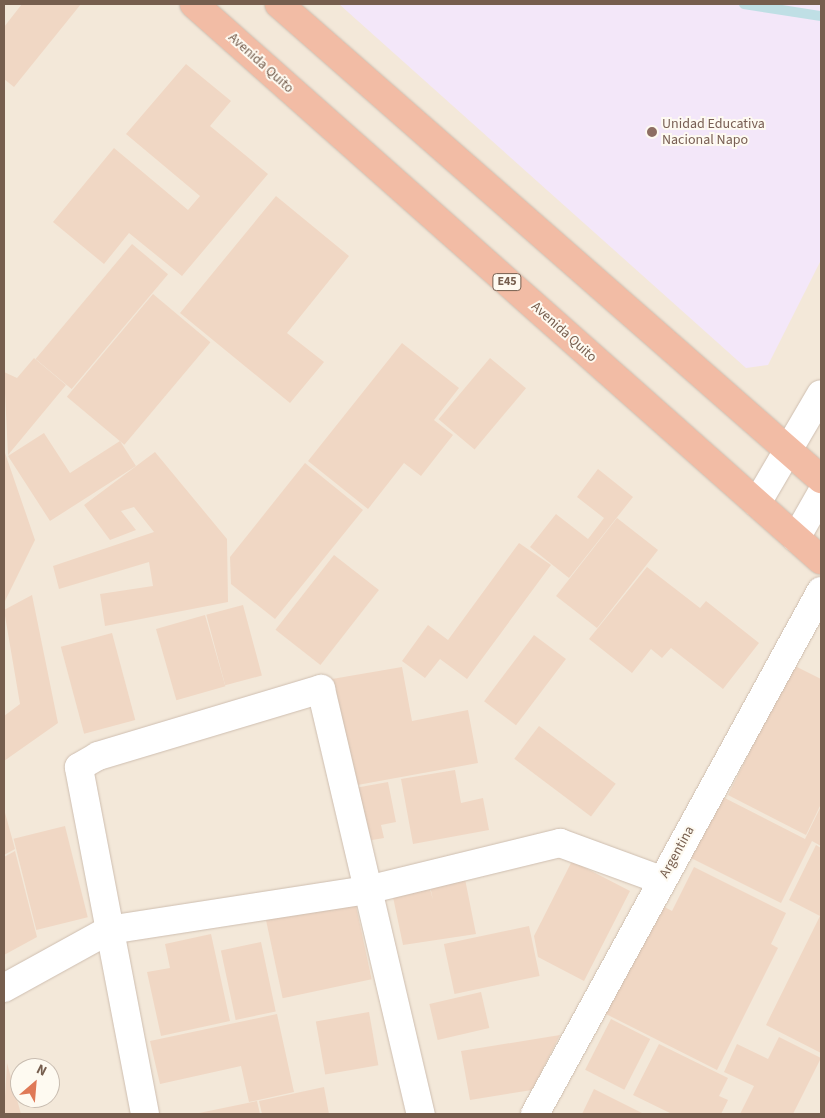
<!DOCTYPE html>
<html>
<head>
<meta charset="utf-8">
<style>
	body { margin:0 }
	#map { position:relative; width:825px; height:1118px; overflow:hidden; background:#fcf6eb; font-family:"Source Sans 3",sans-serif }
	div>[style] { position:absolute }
	.residential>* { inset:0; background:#f3e8d9 }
	.education>* { inset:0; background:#f3e7f9 }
	.stream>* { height:10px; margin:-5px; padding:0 5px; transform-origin:5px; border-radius:5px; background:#bfdfe5 }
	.building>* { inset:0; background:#f0d7c4; transform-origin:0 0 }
	.roads { filter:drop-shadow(0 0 1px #cebeb0) drop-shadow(0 0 1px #cebeb0) }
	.minor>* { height:28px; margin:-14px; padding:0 14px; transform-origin:14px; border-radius:14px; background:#fff }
	.highway>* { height:28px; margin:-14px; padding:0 14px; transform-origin:14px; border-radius:14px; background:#f2bca5 }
	.dots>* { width:14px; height:14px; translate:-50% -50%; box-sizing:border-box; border:2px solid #fefaf1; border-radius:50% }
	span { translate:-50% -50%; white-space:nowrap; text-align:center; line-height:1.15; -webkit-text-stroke:4px #fefaf1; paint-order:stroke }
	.shield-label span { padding:1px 4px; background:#fefaf1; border:1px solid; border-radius:4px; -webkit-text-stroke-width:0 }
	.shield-label { font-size:12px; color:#765e4e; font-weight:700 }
	.street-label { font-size:14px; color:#765e4e }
	.education-label { font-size:14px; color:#785e54 }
	.left { translate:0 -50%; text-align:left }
	.frame { position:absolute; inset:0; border:5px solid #765e4e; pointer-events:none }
	.north { position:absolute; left:10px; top:1058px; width:50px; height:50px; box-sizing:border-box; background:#fefaf1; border:1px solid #c8bcb0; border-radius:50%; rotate:27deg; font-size:14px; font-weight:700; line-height:20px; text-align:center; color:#765e4e }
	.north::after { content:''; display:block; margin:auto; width:18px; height:22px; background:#df7957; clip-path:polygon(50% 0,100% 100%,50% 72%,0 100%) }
</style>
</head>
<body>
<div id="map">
	<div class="residential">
		<div style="clip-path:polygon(evenodd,4px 4px,821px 4px,821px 1114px,4px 1114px,4px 4px,20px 1068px,50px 1068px,50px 1098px,20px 1098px,20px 1068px)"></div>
	</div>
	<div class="education">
		<div style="clip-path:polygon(339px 4px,821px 4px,821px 260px,768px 365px,746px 368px)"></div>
	</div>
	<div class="stream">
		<div style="left:744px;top:4px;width:78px;rotate:8.9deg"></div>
	</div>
	<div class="building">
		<div style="clip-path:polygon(22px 4px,81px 4px,14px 87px,4px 79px,4px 27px)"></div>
		<div style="clip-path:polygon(186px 64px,231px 101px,210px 126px,268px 174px,182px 276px,129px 233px,104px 264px,53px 222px,114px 148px,188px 210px,200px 196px,126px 134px)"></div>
		<div style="clip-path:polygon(276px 196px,349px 256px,287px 333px,324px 362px,290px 403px,180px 313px)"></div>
		<div style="left:132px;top:244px;width:47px;height:150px;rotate:40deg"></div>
		<div style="left:153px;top:294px;width:75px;height:134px;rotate:40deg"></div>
		<div style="clip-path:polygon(402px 343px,459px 388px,434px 420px,453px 435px,421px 476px,404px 463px,368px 509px,308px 461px)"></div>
		<div style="clip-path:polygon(34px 358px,66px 385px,8px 455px,4px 372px,17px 378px)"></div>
		<div style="left:490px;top:358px;width:47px;height:80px;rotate:40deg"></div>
		<div style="clip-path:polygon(44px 433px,70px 473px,120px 441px,136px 466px,50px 521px,8px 456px)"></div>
		<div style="clip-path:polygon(4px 450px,35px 540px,4px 603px)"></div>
		<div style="clip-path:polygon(155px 452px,227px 539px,228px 602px,105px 626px,100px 594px,153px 586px,149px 562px,59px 589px,53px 566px,154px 532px,134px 507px,121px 511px,136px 530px,110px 540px,84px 505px)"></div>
		<div style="clip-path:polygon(305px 463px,363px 510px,275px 619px,231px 584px,230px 557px)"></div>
		<div style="clip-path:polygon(598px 469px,633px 497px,569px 578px,530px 547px,556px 514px,588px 539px,604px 518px,577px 497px)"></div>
		<div style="left:617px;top:518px;width:52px;height:99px;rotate:38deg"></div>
		<div style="clip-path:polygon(519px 543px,551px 565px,467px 679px,440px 659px,425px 678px,402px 661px,428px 625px,448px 640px)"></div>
		<div style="left:334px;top:555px;width:57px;height:95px;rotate:38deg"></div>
		<div style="clip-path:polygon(647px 567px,700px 608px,706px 601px,759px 643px,723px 689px,671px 648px,662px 658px,651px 649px,632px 673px,589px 639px)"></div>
		<div style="clip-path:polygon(32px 595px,58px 723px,4px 761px,4px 716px,20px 704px,4px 610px)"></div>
		<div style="left:243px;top:605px;width:73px;height:38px;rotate:75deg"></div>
		<div style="left:205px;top:615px;width:74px;height:51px;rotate:74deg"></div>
		<div style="left:112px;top:633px;width:90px;height:53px;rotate:75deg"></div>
		<div style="left:534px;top:635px;width:40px;height:83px;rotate:37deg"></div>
		<div style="clip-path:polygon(793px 665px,821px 679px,821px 804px,806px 835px,728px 795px)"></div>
		<div style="clip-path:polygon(402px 667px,412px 721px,468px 710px,478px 763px,352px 786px,332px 679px)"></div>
		<div style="left:539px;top:726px;width:96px;height:41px;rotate:37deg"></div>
		<div style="clip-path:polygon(455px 770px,461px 803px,483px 798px,489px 830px,413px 844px,401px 779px)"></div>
		<div style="clip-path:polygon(388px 782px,396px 822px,381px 825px,384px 838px,366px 841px,355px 788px)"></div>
		<div style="clip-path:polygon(713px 792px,805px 839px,821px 806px,821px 846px,812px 841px,781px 903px,683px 854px)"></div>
		<div style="clip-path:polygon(4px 809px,15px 849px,4px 855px)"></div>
		<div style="left:65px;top:826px;width:94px;height:53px;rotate:76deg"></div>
		<div style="clip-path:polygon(816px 845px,821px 848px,821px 1053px,766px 1025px,820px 916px,789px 900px)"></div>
		<div style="clip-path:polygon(15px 851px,37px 937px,4px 955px,4px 857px)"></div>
		<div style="clip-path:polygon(572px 861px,630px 891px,584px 981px,538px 957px,534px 936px)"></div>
		<div style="clip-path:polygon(694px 867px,786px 913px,771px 944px,778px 948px,717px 1070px,604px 1013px,659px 904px,672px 911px)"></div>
		<div style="clip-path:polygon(465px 879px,476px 934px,403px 945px,393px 897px,430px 889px,433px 900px,430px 886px)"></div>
		<div style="left:355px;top:901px;width:80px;height:91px;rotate:78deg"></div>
		<div style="left:529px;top:926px;width:51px;height:87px;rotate:78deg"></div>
		<div style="clip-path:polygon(211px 934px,230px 1021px,161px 1036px,147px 972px,170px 968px,165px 944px)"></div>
		<div style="left:261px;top:942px;width:71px;height:41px;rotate:78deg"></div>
		<div style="left:481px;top:992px;width:37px;height:53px;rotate:77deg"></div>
		<div style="left:369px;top:1012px;width:54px;height:54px;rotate:80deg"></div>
		<div style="clip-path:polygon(277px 1014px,294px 1092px,249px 1102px,241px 1066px,160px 1084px,150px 1041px)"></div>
		<div style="left:611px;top:1019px;width:44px;height:57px;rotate:27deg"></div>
		<div style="clip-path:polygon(560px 1035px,532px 1090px,470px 1100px,461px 1051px)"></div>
		<div style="clip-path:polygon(779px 1037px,821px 1058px,793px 1114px,740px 1114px,754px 1086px,724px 1072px,737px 1044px,768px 1059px)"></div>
		<div style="clip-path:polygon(659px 1044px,728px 1078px,719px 1096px,728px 1100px,721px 1114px,672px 1114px,633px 1095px)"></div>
		<div style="clip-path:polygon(7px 1063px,21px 1114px,4px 1114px)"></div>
		<div style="clip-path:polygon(324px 1087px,329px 1114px,262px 1114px,259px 1101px)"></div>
		<div style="clip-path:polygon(594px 1089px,644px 1114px,582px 1114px)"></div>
		<div style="clip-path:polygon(257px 1101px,260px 1114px,199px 1114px,199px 1113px)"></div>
	</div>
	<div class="roads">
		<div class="minor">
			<div style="left:757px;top:503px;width:126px;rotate:-59.6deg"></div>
			<div style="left:796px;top:538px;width:51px;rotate:-60.4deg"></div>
			<div style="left:4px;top:988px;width:120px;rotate:-28.9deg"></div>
			<div style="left:109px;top:930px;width:261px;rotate:-8.8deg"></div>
			<div style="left:367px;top:890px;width:199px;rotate:-13.7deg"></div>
			<div style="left:560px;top:843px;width:108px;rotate:20.1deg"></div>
			<div style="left:145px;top:1114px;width:353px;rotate:-100.8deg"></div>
			<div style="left:79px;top:767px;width:22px;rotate:-30deg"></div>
			<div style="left:98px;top:756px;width:233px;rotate:-16.7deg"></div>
			<div style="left:321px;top:689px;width:437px;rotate:76.8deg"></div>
			<div style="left:535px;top:1114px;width:596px;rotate:-61.33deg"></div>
		</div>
		<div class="highway">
			<div style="left:194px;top:4px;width:838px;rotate:41.57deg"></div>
			<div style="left:279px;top:4px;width:721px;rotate:41.23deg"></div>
		</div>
	</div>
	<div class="dots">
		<div style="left:652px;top:132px;background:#8d6e63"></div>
	</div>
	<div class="shield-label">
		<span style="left:507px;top:282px">E45</span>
	</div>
	<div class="street-label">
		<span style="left:261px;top:63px;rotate:42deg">Avenida Quito</span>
		<span style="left:564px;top:332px;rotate:42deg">Avenida Quito</span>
		<span style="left:677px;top:852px;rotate:-61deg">Argentina</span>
	</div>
	<div class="education-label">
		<span class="left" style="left:662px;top:132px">Unidad Educativa<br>Nacional Napo</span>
	</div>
	<div class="frame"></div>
	<div class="north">N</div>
</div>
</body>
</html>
